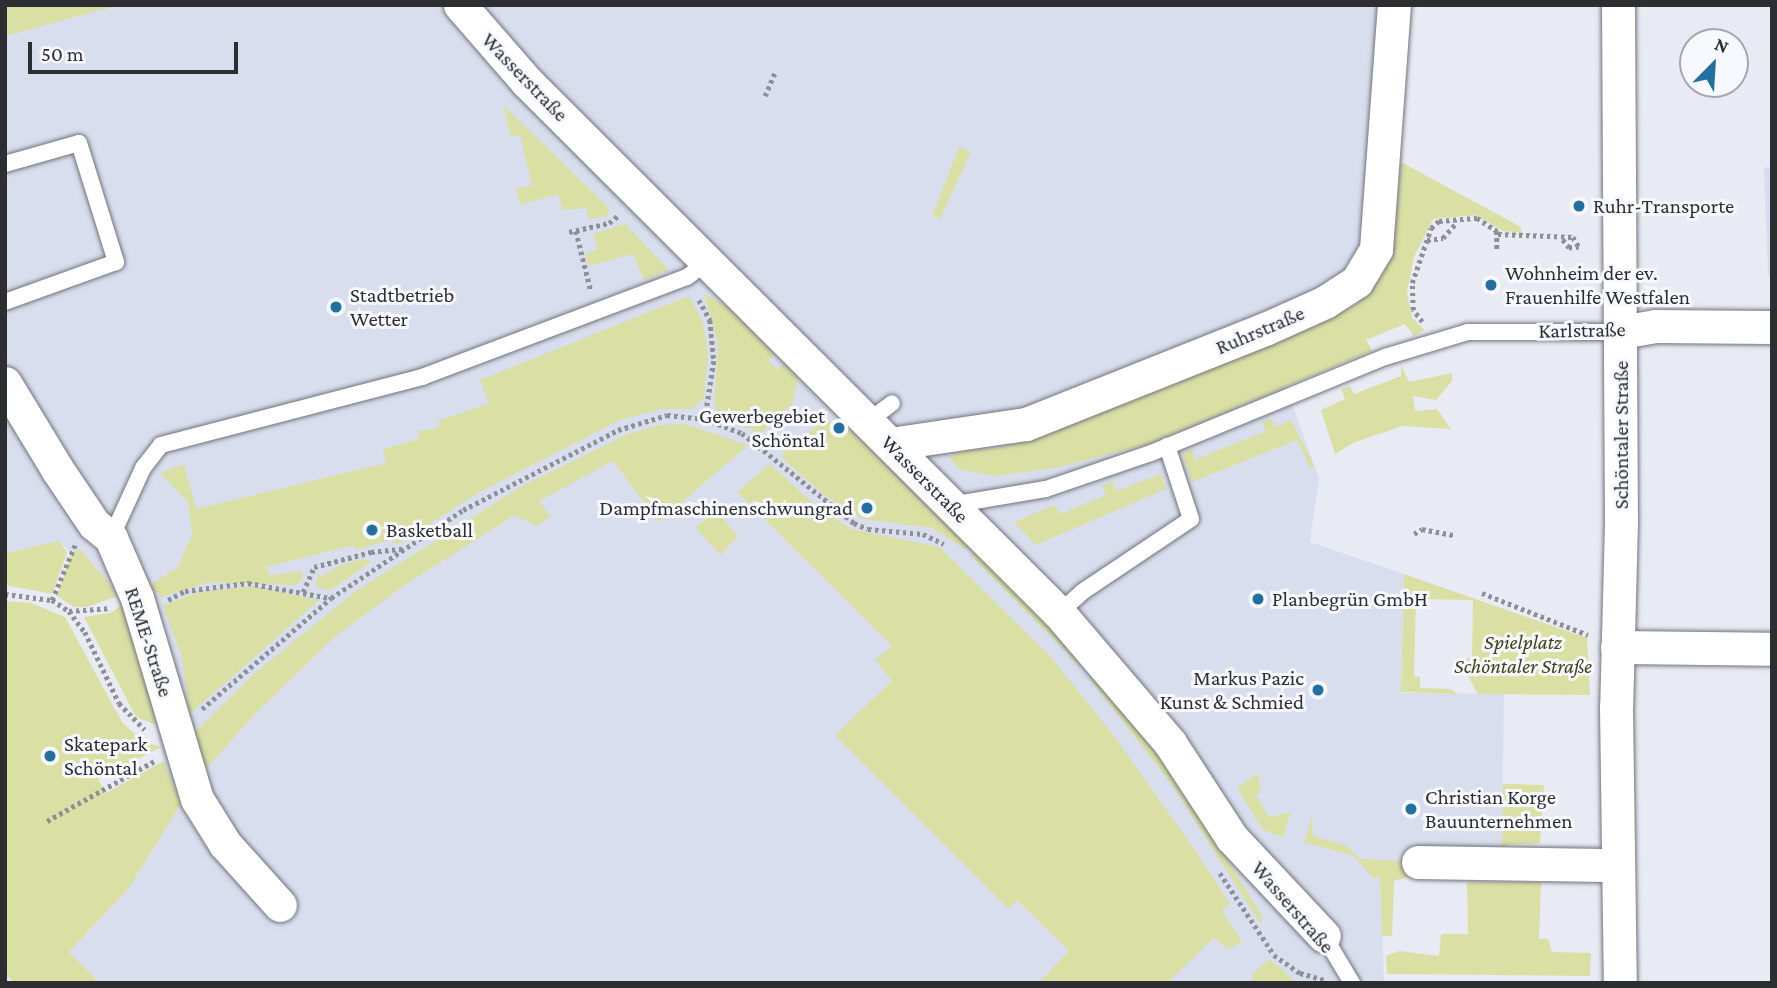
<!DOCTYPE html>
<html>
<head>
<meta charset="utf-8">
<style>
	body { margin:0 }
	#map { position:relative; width:1777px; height:988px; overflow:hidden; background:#e8ebf4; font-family:"Crimson Pro",serif }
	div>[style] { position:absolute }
	.built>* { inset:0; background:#d9deee }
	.green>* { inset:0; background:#dadfa4 }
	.path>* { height:4.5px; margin-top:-2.25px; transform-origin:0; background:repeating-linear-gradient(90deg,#8e9097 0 3.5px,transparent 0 7px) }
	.roads { filter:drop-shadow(0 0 2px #71747c) drop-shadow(0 0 2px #71747c) }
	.lane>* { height:16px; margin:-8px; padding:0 8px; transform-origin:8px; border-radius:8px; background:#fff }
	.street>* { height:33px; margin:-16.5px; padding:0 16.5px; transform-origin:16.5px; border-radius:16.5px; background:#fff }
	.dots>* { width:19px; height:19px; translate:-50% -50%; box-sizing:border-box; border:4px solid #f7f8fe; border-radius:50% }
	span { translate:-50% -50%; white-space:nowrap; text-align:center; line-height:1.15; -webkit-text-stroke:6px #f7f8fe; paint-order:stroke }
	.street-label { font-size:21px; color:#2d2e32 }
	.poi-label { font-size:21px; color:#2d2e32 }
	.left { translate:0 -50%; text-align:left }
	.right { translate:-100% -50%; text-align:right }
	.park-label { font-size:21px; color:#404219; font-style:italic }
	.frame { position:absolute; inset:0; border:7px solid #2d2e32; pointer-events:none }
	.north { position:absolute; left:1679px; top:28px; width:70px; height:70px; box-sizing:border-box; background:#f7f8fe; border:2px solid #a6a7ac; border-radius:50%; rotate:24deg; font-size:19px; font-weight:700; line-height:28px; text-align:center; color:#2d2e32 }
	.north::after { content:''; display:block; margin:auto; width:24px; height:32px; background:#226fa1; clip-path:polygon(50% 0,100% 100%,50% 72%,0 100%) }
	.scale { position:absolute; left:28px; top:42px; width:210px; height:32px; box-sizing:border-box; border:4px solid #2d2e32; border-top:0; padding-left:9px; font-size:21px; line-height:24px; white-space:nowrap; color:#2d2e32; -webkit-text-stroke:5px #f7f8fe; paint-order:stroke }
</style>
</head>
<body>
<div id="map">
	<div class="built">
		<div style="clip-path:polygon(5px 5px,1407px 5px,1393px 230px,1381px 275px,1368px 295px,1342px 313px,1270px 343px,1319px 478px,1310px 542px,1404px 574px,1401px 693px,1504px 694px,1502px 852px,1408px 852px,1408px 877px,1381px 877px,1384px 983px,100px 983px,69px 952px,129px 888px,181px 804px,170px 786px,161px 751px,139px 639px,109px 583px,80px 549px,71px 554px,60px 541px,5px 553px)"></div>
		<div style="clip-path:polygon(1772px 167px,1772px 275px,1768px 275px,1764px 168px)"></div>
	</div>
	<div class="green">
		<div style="clip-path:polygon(5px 5px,119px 5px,5px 36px)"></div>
		<div style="clip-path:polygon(503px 105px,609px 208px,608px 216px,589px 219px,586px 208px,563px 210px,558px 194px,520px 205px,516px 189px,532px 185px,520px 135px,511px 137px)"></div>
		<div style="clip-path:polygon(959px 147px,971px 152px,940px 219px,932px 216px)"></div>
		<div style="clip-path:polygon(1401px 162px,1521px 227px,1521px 233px,1503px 231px,1476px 215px,1433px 219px,1414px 257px,1407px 292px,1412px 318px,1425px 330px,1414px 336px,1405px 324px,1366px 340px,1372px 351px,1145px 445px,1059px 467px,996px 476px,961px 470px,949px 458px,962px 450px,998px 448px,1038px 437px,1356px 305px,1382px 276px,1395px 230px)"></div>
		<div style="clip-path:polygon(625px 224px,667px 268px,667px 271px,644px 280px,633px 254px,588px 266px,585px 254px,598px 249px,593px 234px)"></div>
		<div style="clip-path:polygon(704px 294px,733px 309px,776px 353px,768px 361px,778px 370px,785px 362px,798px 379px,792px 405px,761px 433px,722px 419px,714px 405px,718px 344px)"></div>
		<div style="clip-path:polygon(689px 296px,703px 323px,708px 353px,704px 398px,692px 409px,662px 409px,620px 420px,478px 493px,398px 544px,390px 540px,355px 550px,354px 545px,266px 567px,270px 575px,302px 571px,303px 579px,295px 585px,209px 582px,162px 597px,150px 585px,178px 567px,192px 535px,188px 502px,160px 473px,184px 464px,196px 509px,386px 463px,383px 449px,419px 439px,418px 431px,439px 428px,438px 421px,489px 403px,480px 380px)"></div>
		<div style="clip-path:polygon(1401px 365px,1409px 382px,1452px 373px,1452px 381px,1436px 400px,1413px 396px,1415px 411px,1437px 409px,1451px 429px,1403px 426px,1355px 442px,1335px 454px,1321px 410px,1345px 399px,1341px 389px,1350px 386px,1354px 394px,1401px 376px)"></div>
		<div style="clip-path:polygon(1270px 418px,1276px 427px,1291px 420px,1314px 465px,1311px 469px,1297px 440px,1192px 482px,1182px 453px,1193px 449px,1194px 460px,1266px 431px,1262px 422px)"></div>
		<div style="clip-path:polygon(824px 420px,848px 423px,970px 545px,965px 549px,932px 528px,863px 519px,828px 498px,783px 459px,782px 454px)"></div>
		<div style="clip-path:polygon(685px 424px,748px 445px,659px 522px,613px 461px,539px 501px,551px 517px,536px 526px,515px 515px,405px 585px,337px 635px,255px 714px,205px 770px,193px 734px,255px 673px,356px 591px,522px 486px,628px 434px,659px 425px)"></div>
		<div style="clip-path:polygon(770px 464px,816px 506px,851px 529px,939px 547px,1050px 656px,1114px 736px,1195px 850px,1230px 904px,1222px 911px,1242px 942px,1229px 949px,1214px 938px,1167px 983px,1038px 983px,1069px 951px,1017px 900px,1009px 909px,835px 735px,892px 681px,875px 660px,892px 646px,737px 492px)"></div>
		<div style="clip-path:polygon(1161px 474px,1166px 489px,1036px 545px,1014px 522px,1054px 505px,1061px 514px,1106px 495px,1102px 485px,1112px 482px,1116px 491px)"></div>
		<div style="clip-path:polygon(716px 510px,738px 536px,721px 555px,695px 528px)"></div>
		<div style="clip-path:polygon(60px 541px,67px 553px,52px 594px,5px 585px,5px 553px)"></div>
		<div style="clip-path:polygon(80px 549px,109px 583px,117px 596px,87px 607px,74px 607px,57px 596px,71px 554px)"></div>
		<div style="clip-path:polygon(976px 551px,1085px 663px,1081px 667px,970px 555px)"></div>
		<div style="clip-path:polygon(363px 559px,372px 561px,331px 590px,316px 588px,318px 573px,321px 577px,338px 566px)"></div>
		<div style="clip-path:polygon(1404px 574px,1587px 638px,1590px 695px,1478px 694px,1463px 667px,1464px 659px,1472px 658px,1473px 600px,1416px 599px,1414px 676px,1420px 677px,1420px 688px,1451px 689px,1457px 694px,1401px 692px)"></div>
		<div style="clip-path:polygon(252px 586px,319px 600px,190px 714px,181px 654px,163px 606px,195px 593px)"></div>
		<div style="clip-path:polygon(5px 601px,31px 603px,65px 617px,122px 722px,141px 740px,161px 747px,98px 780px,106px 793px,164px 761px,181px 804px,129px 888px,69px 952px,100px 983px,14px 983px,5px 972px)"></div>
		<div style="clip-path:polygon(122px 605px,148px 666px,156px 725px,136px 717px,84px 617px,111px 613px)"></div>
		<div style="clip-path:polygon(1095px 673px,1172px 772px,1263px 917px,1260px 923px,1172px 785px,1089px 678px)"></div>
		<div style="clip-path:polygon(1258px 773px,1261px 792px,1256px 795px,1269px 817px,1291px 812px,1283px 837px,1263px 830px,1237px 788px)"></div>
		<div style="clip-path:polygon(1503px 784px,1544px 785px,1540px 843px,1507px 845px,1502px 852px)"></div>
		<div style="clip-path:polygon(1312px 817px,1313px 836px,1345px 845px,1361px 859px,1408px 861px,1408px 877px,1394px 881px,1392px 936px,1382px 936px,1380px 877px,1373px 878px,1354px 856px,1304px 842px)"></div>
		<div style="clip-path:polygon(1467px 882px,1541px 882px,1539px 939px,1548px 939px,1552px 952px,1591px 953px,1590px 976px,1387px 974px,1386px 956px,1399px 951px,1439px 956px,1441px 934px,1468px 934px)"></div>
		<div style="clip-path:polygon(1269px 959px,1285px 972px,1296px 983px,1251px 983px,1253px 974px)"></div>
	</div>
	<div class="path">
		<div style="left:765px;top:96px;width:25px;rotate:-67deg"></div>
		<div style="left:576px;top:231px;width:62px;rotate:76deg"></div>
		<div style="left:569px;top:232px;width:41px;rotate:-12.7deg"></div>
		<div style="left:609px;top:223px;width:13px;rotate:-39deg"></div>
		<div style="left:1498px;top:234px;width:75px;rotate:2.3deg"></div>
		<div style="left:1573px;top:237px;width:12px;rotate:59deg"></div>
		<div style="left:1579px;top:247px;width:10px;rotate:174deg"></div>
		<div style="left:1569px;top:248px;width:11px;rotate:-128deg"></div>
		<div style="left:1427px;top:240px;width:16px;rotate:-7deg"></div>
		<div style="left:1443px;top:238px;width:21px;rotate:-49deg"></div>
		<div style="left:699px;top:300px;width:23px;rotate:61deg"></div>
		<div style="left:710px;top:320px;width:41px;rotate:84.4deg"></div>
		<div style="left:714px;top:361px;width:59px;rotate:98.8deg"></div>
		<div style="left:1422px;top:322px;width:15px;rotate:-127deg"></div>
		<div style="left:1413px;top:310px;width:27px;rotate:-92deg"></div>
		<div style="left:1412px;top:283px;width:58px;rotate:-70.9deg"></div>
		<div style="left:1431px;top:228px;width:11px;rotate:-41deg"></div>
		<div style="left:1439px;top:221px;width:38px;rotate:-5deg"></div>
		<div style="left:1477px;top:218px;width:24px;rotate:33deg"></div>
		<div style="left:1497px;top:231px;width:18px;rotate:90deg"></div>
		<div style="left:1414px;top:534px;width:9px;rotate:-32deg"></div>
		<div style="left:1422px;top:529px;width:33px;rotate:11deg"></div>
		<div style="left:303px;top:592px;width:27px;rotate:-66deg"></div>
		<div style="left:314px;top:567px;width:59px;rotate:-14.7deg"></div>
		<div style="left:371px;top:552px;width:31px;rotate:-6deg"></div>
		<div style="left:1482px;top:593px;width:114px;rotate:21.6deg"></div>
		<div style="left:5px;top:594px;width:47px;rotate:7.3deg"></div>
		<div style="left:52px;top:600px;width:20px;rotate:33deg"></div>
		<div style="left:69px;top:611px;width:26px;rotate:53deg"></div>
		<div style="left:85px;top:632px;width:79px;rotate:64.4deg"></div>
		<div style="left:119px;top:703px;width:37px;rotate:46deg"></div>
		<div style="left:52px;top:600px;width:60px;rotate:-67.3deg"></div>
		<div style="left:168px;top:600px;width:19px;rotate:-28deg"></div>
		<div style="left:185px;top:591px;width:64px;rotate:-7.2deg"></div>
		<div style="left:248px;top:583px;width:83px;rotate:10.4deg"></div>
		<div style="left:69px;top:611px;width:42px;rotate:-4.1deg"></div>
		<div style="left:202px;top:709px;width:170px;rotate:-40.7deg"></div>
		<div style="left:331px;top:598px;width:159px;rotate:-33.7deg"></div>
		<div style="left:463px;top:510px;width:174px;rotate:-27.3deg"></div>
		<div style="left:618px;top:430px;width:51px;rotate:-17deg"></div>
		<div style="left:667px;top:415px;width:38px;rotate:6deg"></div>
		<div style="left:705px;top:419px;width:40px;rotate:21deg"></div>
		<div style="left:742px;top:433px;width:144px;rotate:38.8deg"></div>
		<div style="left:854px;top:523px;width:15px;rotate:23deg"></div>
		<div style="left:868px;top:529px;width:55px;rotate:5.2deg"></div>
		<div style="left:923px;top:534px;width:23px;rotate:25deg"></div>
		<div style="left:47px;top:821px;width:125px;rotate:-29.2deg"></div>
		<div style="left:1220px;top:873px;width:98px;rotate:56.6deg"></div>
		<div style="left:1274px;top:955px;width:32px;rotate:35deg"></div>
		<div style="left:1300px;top:973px;width:26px;rotate:16deg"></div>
	</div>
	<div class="roads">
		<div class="lane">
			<div style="left:5px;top:164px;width:77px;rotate:-15.8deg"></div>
			<div style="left:79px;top:143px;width:125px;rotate:72.7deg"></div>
			<div style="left:116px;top:262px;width:118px;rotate:160.2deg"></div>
			<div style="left:867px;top:422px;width:31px;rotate:-37deg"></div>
			<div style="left:951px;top:505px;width:96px;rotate:-9.6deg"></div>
			<div style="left:1046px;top:489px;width:111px;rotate:-18.9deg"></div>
			<div style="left:1151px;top:453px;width:253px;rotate:-22.3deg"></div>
			<div style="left:1385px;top:357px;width:87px;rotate:-16.8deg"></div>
			<div style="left:1468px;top:332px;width:153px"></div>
			<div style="left:111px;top:538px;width:77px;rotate:-65.4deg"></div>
			<div style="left:143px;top:468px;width:29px;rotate:-52deg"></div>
			<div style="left:161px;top:445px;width:270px;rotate:-14.6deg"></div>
			<div style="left:422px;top:377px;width:283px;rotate:-20.7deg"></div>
			<div style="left:687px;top:277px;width:25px;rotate:-37deg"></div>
			<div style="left:1059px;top:613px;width:31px;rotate:-42deg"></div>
			<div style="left:1082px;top:592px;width:131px;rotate:-33.8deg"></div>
			<div style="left:1191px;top:519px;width:77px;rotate:-108.2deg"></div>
			<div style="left:1324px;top:936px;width:55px;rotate:59.2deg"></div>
		</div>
		<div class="street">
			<div style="left:460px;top:5px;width:101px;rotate:49deg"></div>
			<div style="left:526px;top:81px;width:753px;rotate:44.95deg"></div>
			<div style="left:1059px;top:613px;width:171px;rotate:49.5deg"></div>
			<div style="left:1170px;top:743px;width:113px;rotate:56.9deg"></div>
			<div style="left:1232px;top:838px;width:134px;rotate:46.8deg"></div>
			<div style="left:1618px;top:5px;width:517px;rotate:89.67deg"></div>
			<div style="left:1621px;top:522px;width:185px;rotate:91.5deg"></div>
			<div style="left:1616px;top:707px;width:276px;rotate:89.2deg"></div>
			<div style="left:1621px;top:332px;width:35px;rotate:-10deg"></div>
			<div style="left:1655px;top:326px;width:117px;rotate:0.5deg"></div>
			<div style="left:5px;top:383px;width:100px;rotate:58.8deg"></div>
			<div style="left:57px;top:469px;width:66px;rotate:56.1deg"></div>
			<div style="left:94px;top:524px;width:22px;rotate:39deg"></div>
			<div style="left:111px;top:538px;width:65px;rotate:66.6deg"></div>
			<div style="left:137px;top:598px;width:210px;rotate:73.4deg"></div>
			<div style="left:197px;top:799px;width:53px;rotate:58.1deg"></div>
			<div style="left:225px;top:844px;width:82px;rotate:48deg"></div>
			<div style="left:890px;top:444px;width:137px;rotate:-8.4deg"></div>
			<div style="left:1026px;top:424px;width:257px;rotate:-21.7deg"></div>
			<div style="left:1265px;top:329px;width:66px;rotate:-24.2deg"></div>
			<div style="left:1325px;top:302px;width:38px;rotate:-33deg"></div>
			<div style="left:1357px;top:281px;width:37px;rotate:-59deg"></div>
			<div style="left:1376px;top:249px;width:245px;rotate:-85.8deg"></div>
			<div style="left:1617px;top:647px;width:155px;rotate:0.7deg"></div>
			<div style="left:1418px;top:862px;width:200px;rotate:0.9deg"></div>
		</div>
	</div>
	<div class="dots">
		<div style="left:1579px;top:206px;background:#226fa1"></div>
		<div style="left:1491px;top:285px;background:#226fa1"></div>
		<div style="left:336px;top:307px;background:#226fa1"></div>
		<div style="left:839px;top:428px;background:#226fa1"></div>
		<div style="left:867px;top:508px;background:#226fa1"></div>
		<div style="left:372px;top:530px;background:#226fa1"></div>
		<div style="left:1258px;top:599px;background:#226fa1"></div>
		<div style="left:1318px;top:690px;background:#226fa1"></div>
		<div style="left:50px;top:756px;background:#226fa1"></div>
		<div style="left:1411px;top:809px;background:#226fa1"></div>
	</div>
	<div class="street-label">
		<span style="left:525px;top:77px;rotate:46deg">Wasserstraße</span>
		<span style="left:1260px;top:330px;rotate:-23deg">Ruhrstraße</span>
		<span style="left:1582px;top:330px;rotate:-1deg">Karlstraße</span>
		<span style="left:1621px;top:435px;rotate:-90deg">Schöntaler Straße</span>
		<span style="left:925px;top:479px;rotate:45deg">Wasserstraße</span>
		<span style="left:149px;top:642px;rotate:72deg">REME-Straße</span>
		<span style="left:1293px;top:907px;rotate:49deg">Wasserstraße</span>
	</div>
	<div class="poi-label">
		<span class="left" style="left:1593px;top:206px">Ruhr-Transporte</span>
		<span class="left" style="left:1505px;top:285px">Wohnheim der ev.<br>Frauenhilfe Westfalen</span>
		<span class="left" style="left:350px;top:307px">Stadtbetrieb<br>Wetter</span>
		<span class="right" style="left:825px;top:428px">Gewerbegebiet<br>Schöntal</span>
		<span class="right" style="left:853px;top:508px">Dampfmaschinenschwungrad</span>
		<span class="left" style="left:386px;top:530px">Basketball</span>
		<span class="left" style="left:1272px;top:599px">Planbegrün GmbH</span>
		<span class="right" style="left:1304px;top:690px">Markus Pazic<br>Kunst &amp; Schmied</span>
		<span class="left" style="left:64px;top:756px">Skatepark<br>Schöntal</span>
		<span class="left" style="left:1425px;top:809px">Christian Korge<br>Bauunternehmen</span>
	</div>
	<div class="park-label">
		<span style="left:1523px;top:654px">Spielplatz<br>Schöntaler Straße</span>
	</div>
	<div class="frame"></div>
	<div class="north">N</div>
	<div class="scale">50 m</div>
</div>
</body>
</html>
